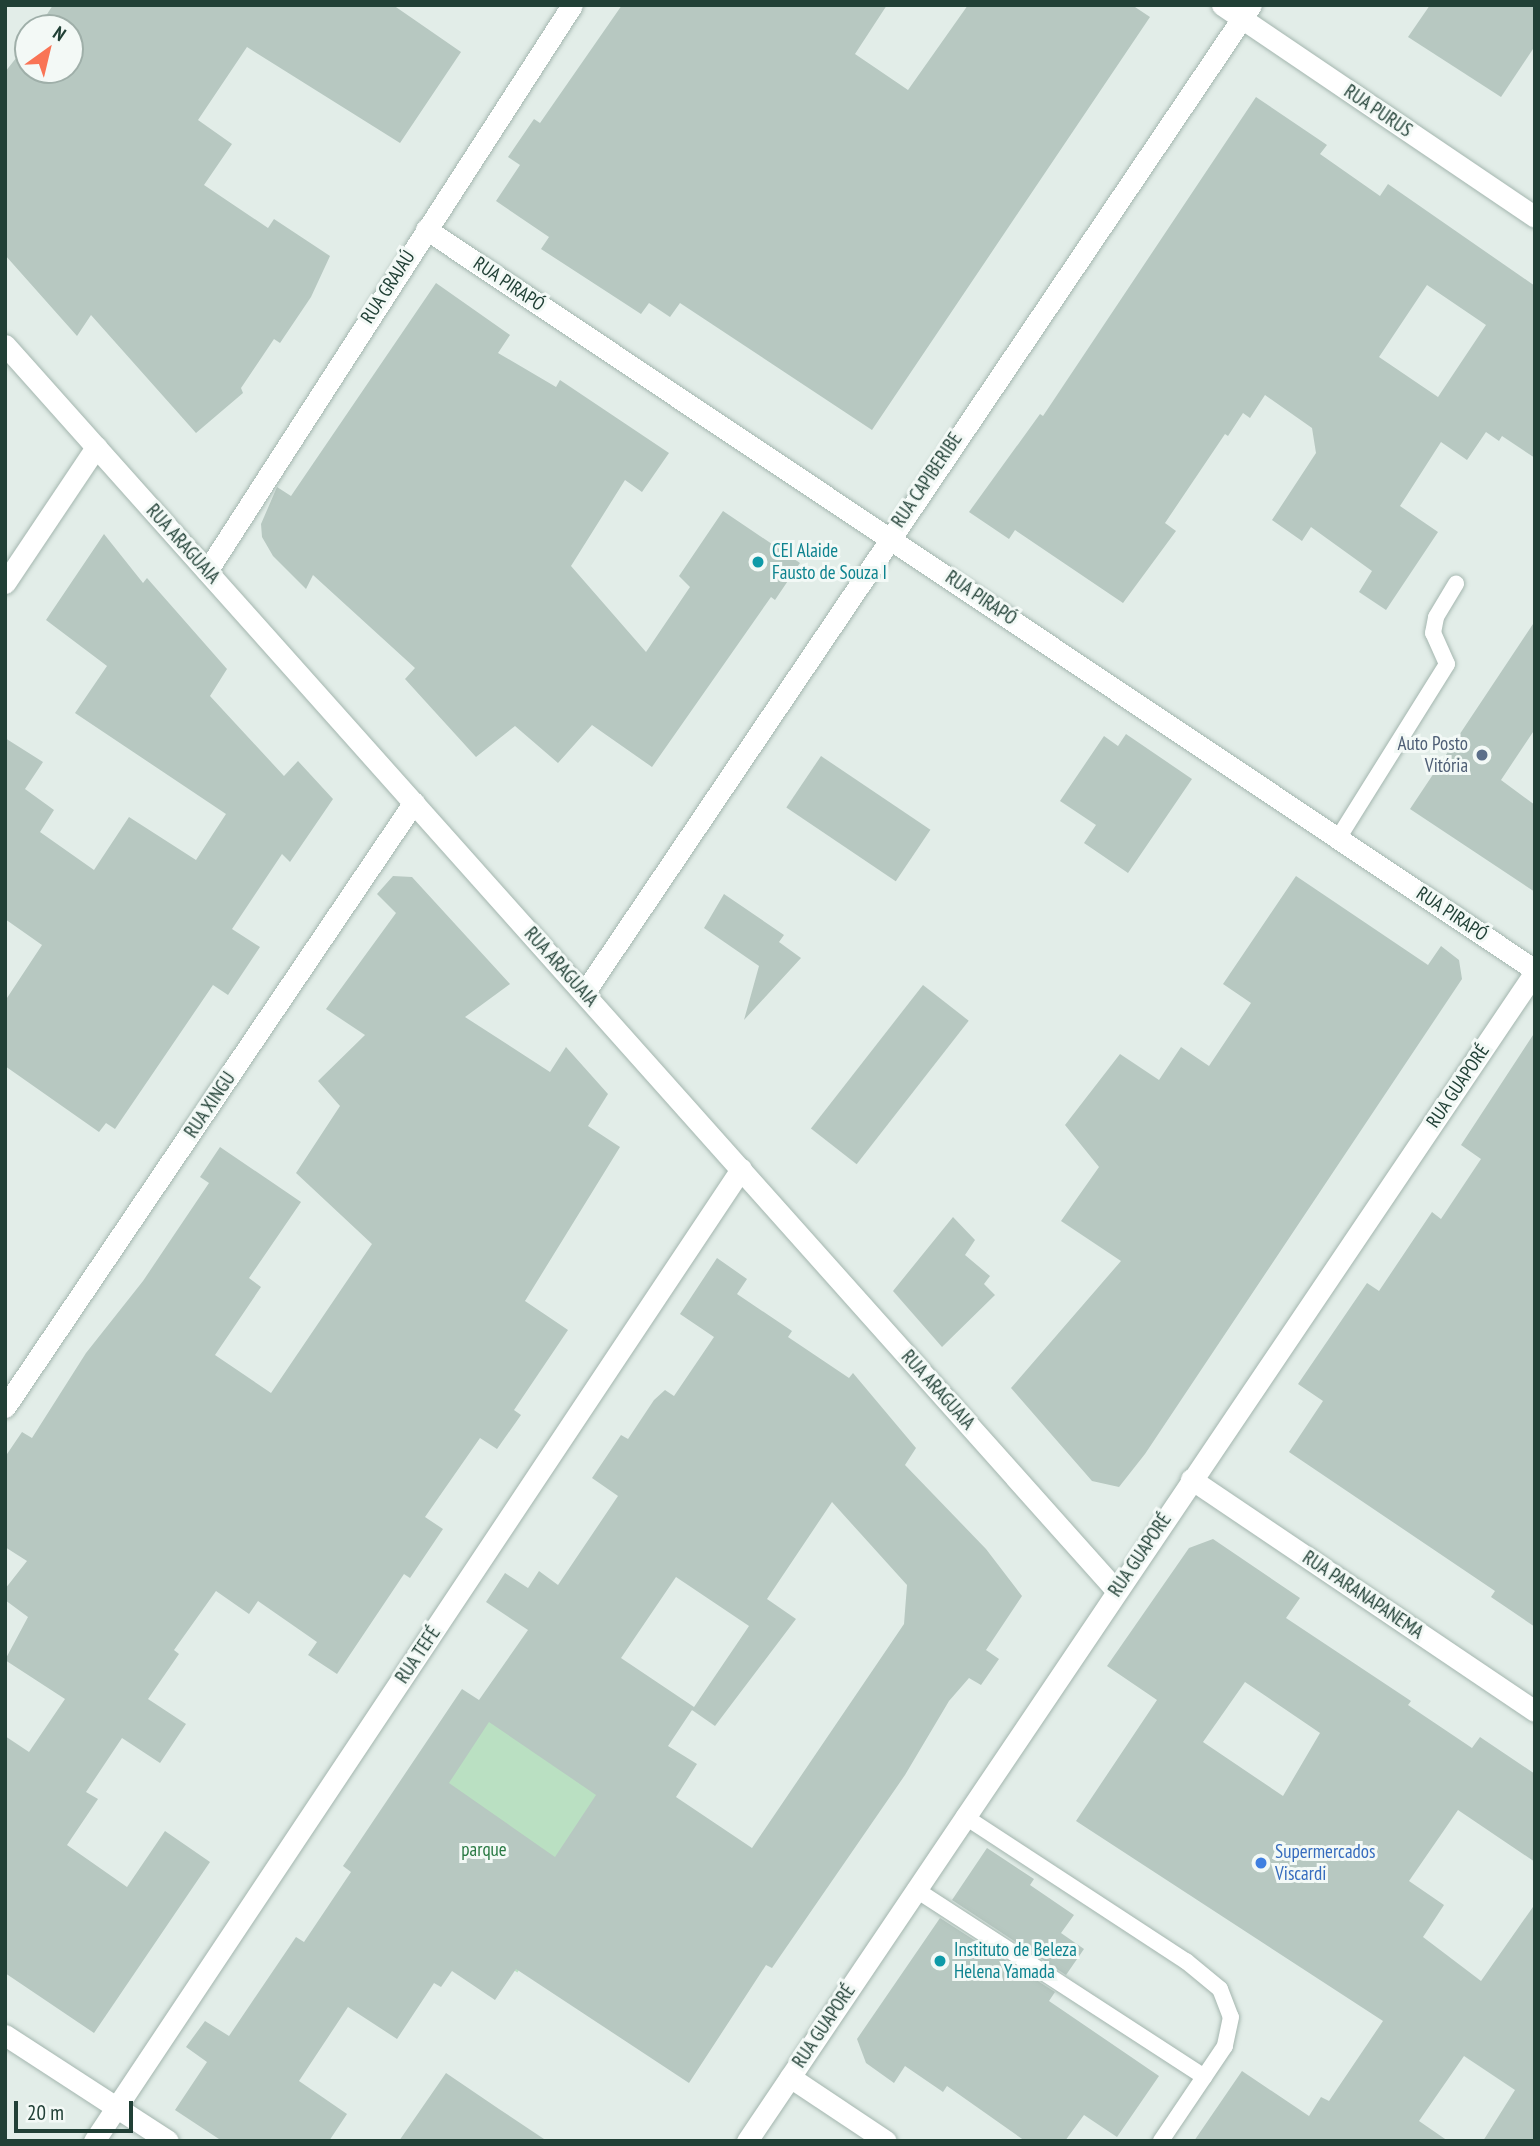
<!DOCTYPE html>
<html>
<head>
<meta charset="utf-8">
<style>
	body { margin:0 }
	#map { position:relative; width:1540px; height:2146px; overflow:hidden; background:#e2ede8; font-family:"PT Sans Narrow",sans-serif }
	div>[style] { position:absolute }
	.green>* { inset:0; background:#bae0c2; transform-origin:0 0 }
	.building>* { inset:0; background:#b7c8c1; transform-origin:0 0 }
	.roads { filter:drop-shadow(0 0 2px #a4b6af) drop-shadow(0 0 2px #a4b6af) }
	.service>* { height:16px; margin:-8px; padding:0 8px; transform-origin:8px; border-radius:8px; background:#fff }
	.minor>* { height:21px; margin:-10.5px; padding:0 10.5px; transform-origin:10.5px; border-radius:10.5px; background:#fff }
	.tertiary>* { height:21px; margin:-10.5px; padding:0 10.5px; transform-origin:10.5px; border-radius:10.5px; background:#fff }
	.dots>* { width:19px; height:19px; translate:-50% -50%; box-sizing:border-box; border:4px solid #f3f9f6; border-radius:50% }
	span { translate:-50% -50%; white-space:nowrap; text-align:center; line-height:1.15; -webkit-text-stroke:6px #f3f9f6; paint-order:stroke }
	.street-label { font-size:19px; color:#214036 }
	.culture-label { font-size:19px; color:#0d838f }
	.left { translate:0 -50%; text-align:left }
	.service-label { font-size:19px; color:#4e5e75 }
	.right { translate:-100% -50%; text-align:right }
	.park-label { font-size:19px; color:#297943 }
	.shop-label { font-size:19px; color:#366cbe }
	.frame { position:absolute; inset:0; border:7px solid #214036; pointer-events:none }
	.north { position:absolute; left:14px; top:14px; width:70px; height:70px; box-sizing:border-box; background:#f3f9f6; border:2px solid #9fafa9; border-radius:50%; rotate:34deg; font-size:19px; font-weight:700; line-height:28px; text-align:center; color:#214036 }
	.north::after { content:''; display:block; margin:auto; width:24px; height:32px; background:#f97455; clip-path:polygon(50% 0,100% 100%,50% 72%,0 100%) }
	.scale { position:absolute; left:14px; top:2101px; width:119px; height:32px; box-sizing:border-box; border:4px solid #214036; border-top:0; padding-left:9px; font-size:21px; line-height:24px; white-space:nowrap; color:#214036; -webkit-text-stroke:5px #f3f9f6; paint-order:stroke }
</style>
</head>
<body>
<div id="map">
	<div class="green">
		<div style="left:494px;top:1695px;width:167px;height:223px;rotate:32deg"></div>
	</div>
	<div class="building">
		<div style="clip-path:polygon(53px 5px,393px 5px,461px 52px,400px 143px,247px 47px,198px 120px,232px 144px,204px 185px,268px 228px,274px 219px,330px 256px,311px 297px,280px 343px,274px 339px,241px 388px,243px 393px,196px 433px,91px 315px,77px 336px,5px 255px,5px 72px,28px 43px,28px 70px,70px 70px,70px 28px,38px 28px)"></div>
		<div style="clip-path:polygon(622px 5px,887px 5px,855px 54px,908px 90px,968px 5px,1132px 5px,1150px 17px,872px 430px,680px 303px,670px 317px,649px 303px,641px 314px,541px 249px,549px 237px,496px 201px,520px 165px,508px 157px,534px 119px,540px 123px)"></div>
		<div style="clip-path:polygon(1430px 5px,1535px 5px,1535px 46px,1501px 97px,1408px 37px)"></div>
		<div style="clip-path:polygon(evenodd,1256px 97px,1327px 145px,1320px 154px,1380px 196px,1388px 184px,1535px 286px,1535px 458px,1502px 436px,1499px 441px,1486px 432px,1467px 460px,1441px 442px,1400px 506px,1438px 532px,1386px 610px,1359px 592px,1372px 571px,1311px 527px,1302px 541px,1272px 520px,1316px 453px,1312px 428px,1265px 395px,1250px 418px,1243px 413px,1228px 436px,1225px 434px,1165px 523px,1176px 531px,1123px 603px,1015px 530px,1009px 539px,969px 512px,1040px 414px,1043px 416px,1256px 97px,1427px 285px,1486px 325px,1438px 397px,1379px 357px,1427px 285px)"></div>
		<div style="clip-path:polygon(436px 283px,510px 335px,498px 353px,556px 387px,560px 380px,669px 453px,642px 492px,625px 480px,571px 566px,646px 652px,690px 587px,679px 576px,723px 511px,800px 563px,775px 600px,771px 597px,652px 767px,592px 725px,558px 763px,515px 726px,476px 757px,405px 679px,415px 668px,313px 575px,306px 589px,273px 556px,262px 537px,261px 524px,277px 487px,291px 496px)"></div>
		<div style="clip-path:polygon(104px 534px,143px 583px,147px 578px,227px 669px,210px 696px,284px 776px,298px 761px,333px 799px,290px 862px,282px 854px,232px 929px,260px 947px,228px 995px,213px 985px,115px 1129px,106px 1123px,99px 1132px,5px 1066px,5px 1001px,42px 945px,5px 919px,5px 738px,43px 762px,25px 789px,54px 810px,40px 832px,94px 870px,129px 817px,196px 860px,226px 814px,75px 713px,107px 666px,46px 620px)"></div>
		<div style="clip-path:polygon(1535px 621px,1535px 729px,1501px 780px,1535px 805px,1535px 892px,1410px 809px)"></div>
		<div style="clip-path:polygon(1126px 734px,1192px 779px,1128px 873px,1084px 843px,1096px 825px,1060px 801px,1104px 736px,1118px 746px)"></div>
		<div style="left:821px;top:756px;width:132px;height:62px;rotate:34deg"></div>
		<div style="clip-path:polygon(393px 876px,412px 877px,510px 984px,465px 1017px,550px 1072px,566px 1047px,608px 1094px,588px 1126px,620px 1147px,525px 1301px,568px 1330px,514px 1410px,521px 1415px,497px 1449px,480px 1438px,425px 1517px,443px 1529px,410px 1578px,404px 1574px,337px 1674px,308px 1655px,317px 1642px,258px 1601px,249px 1614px,216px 1591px,174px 1650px,179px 1654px,148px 1699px,186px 1724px,160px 1763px,122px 1738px,86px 1792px,98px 1799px,67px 1845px,127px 1887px,165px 1831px,210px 1862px,94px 2033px,5px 1973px,5px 1736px,29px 1752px,65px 1699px,5px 1660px,28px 1617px,5px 1600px,5px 1589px,27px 1561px,5px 1547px,5px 1457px,22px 1432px,32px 1438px,86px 1353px,143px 1281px,209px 1183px,200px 1177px,220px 1147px,301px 1202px,249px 1278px,261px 1287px,215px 1355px,271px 1393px,372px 1244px,296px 1173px,340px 1106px,318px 1081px,365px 1035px,326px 1009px,396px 913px,377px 894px)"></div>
		<div style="clip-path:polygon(1296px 876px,1428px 965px,1441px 946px,1459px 960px,1462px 979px,1145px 1454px,1119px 1487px,1092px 1481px,1011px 1388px,1121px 1261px,1061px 1221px,1099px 1167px,1065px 1125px,1120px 1054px,1159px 1080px,1181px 1047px,1209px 1066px,1251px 1003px,1223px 984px)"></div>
		<div style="clip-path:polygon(724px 894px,784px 935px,779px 942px,801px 958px,744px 1020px,759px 966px,704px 928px)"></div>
		<div style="left:923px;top:985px;width:58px;height:182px;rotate:38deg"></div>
		<div style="clip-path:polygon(1535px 1032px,1535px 1627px,1491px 1597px,1495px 1591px,1289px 1452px,1323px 1401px,1298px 1384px,1367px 1283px,1379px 1291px,1432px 1212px,1441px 1219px,1481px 1159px,1461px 1145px)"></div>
		<div style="clip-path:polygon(953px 1217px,975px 1240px,965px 1255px,990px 1276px,984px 1284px,995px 1295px,942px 1347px,893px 1291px)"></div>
		<div style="clip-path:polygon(evenodd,717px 1258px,747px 1279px,737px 1294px,792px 1331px,788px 1337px,849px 1378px,853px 1373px,916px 1448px,905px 1465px,986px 1549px,1022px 1596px,986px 1650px,999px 1659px,981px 1685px,969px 1678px,949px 1701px,905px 1775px,772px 1968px,766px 1965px,689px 2083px,516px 1969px,495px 2000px,452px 1971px,441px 1987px,434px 1983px,397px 2039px,348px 2007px,299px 2081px,347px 2114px,329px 2141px,222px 2141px,175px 2110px,207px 2062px,186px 2047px,205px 2021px,229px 2036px,296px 1937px,304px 1942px,351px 1872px,343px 1866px,462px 1689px,479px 1700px,528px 1630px,486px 1602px,505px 1573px,528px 1588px,539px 1571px,558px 1585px,618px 1496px,592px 1478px,621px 1435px,628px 1439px,654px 1400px,665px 1390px,674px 1396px,714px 1337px,680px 1314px,717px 1258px,832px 1502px,907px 1585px,904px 1624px,752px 1848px,676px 1797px,697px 1764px,668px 1746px,694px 1707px,621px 1658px,676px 1577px,749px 1626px,692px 1710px,715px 1726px,796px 1619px,767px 1599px,832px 1502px,717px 1258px,489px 1722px,596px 1795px,555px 1857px,449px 1783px,489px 1722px)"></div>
		<div style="clip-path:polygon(evenodd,1213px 1539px,1300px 1598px,1286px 1618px,1411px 1701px,1408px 1705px,1472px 1748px,1480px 1737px,1535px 1774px,1535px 1862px,1458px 1810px,1409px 1881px,1444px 1905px,1423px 1937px,1481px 1981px,1535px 1904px,1535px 2141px,1483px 2141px,1515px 2090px,1464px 2056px,1419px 2121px,1448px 2141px,1194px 2141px,1242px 2071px,1309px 2116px,1321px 2097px,1329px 2101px,1383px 2021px,1076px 1821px,1157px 1700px,1107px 1666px,1189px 1548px,1213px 1539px,1245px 1682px,1320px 1733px,1283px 1796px,1203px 1742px,1245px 1682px)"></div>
		<div style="clip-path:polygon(987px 1848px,1034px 1879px,1030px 1885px,1074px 1915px,1061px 1933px,1084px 1949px,1066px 1975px,952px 1900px)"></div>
		<div style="clip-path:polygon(940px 1918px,1055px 1992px,1049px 2001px,1159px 2076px,1117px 2137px,1084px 2115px,1065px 2141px,1025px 2141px,947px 2086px,943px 2092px,905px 2066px,894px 2083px,866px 2063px,857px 2039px)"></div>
		<div style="clip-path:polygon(446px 2073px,499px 2109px,547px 2141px,399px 2141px)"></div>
	</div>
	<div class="roads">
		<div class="service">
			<div style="left:1339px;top:837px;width:204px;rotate:-58deg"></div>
			<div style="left:1447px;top:664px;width:34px;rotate:-114deg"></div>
			<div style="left:1433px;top:633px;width:16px;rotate:-79deg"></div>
			<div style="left:1436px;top:617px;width:39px;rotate:-59deg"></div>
			<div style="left:964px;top:1816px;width:265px;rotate:33.2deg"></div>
			<div style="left:1186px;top:1961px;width:44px;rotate:39.5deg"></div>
			<div style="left:1220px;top:1989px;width:30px;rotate:69deg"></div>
			<div style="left:1231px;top:2017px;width:30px;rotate:102deg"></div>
			<div style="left:1225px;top:2046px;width:115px;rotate:124deg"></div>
			<div style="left:915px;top:1889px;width:345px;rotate:33deg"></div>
		</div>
		<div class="minor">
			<div style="left:1222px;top:5px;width:378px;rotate:34.1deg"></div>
			<div style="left:426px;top:229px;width:1334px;rotate:33.75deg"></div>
			<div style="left:207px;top:571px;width:673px;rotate:-57.18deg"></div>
			<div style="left:5px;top:583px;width:164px;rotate:-56.2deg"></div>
			<div style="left:584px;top:993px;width:1192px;rotate:-55.98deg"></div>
			<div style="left:5px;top:1407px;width:730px;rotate:-55.94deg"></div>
			<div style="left:1191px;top:1479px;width:415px;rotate:34deg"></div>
			<div style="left:5px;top:2035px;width:194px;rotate:33deg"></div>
			<div style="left:790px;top:2077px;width:115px;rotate:33.7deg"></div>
			<div style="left:94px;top:2141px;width:1168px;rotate:-56.35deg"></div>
		</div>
		<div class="tertiary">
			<div style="left:5px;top:345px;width:1669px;rotate:48.26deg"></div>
			<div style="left:747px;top:2141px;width:1410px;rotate:-56.02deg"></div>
		</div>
	</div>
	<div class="dots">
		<div style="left:758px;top:562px;background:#0f9aa8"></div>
		<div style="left:1482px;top:755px;background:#5c6f8a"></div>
		<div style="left:1261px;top:1863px;background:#3f7fe0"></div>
		<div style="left:940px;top:1961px;background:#0f9aa8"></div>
	</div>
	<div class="street-label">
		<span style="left:1378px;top:111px;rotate:34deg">RUA PURUS</span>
		<span style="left:509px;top:284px;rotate:34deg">RUA PIRAPÓ</span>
		<span style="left:388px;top:287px;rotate:-57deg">RUA GRAJAÚ</span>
		<span style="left:927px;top:480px;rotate:-56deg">RUA CAPIBERIBE</span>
		<span style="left:183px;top:544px;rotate:48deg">RUA ARAGUAIA</span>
		<span style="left:981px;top:598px;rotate:34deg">RUA PIRAPÓ</span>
		<span style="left:1452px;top:914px;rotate:34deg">RUA PIRAPÓ</span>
		<span style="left:561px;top:967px;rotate:48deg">RUA ARAGUAIA</span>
		<span style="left:1458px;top:1086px;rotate:-56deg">RUA GUAPORÉ</span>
		<span style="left:210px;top:1105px;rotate:-56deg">RUA XINGU</span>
		<span style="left:938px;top:1390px;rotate:48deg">RUA ARAGUAIA</span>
		<span style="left:1140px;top:1555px;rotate:-56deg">RUA GUAPORÉ</span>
		<span style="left:1363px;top:1595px;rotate:34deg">RUA PARANAPANEMA</span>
		<span style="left:418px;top:1655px;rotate:-56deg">RUA TEFÉ</span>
		<span style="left:824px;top:2026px;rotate:-56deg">RUA GUAPORÉ</span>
	</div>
	<div class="culture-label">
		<span class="left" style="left:772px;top:562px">CEI Alaide<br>Fausto de Souza I</span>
		<span class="left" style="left:954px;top:1961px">Instituto de Beleza<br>Helena Yamada</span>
	</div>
	<div class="service-label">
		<span class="right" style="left:1468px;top:755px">Auto Posto<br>Vitória</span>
	</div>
	<div class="park-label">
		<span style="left:484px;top:1850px">parque</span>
	</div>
	<div class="shop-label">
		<span class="left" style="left:1275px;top:1863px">Supermercados<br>Viscardi</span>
	</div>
	<div class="frame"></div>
	<div class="north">N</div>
	<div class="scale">20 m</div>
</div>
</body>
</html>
